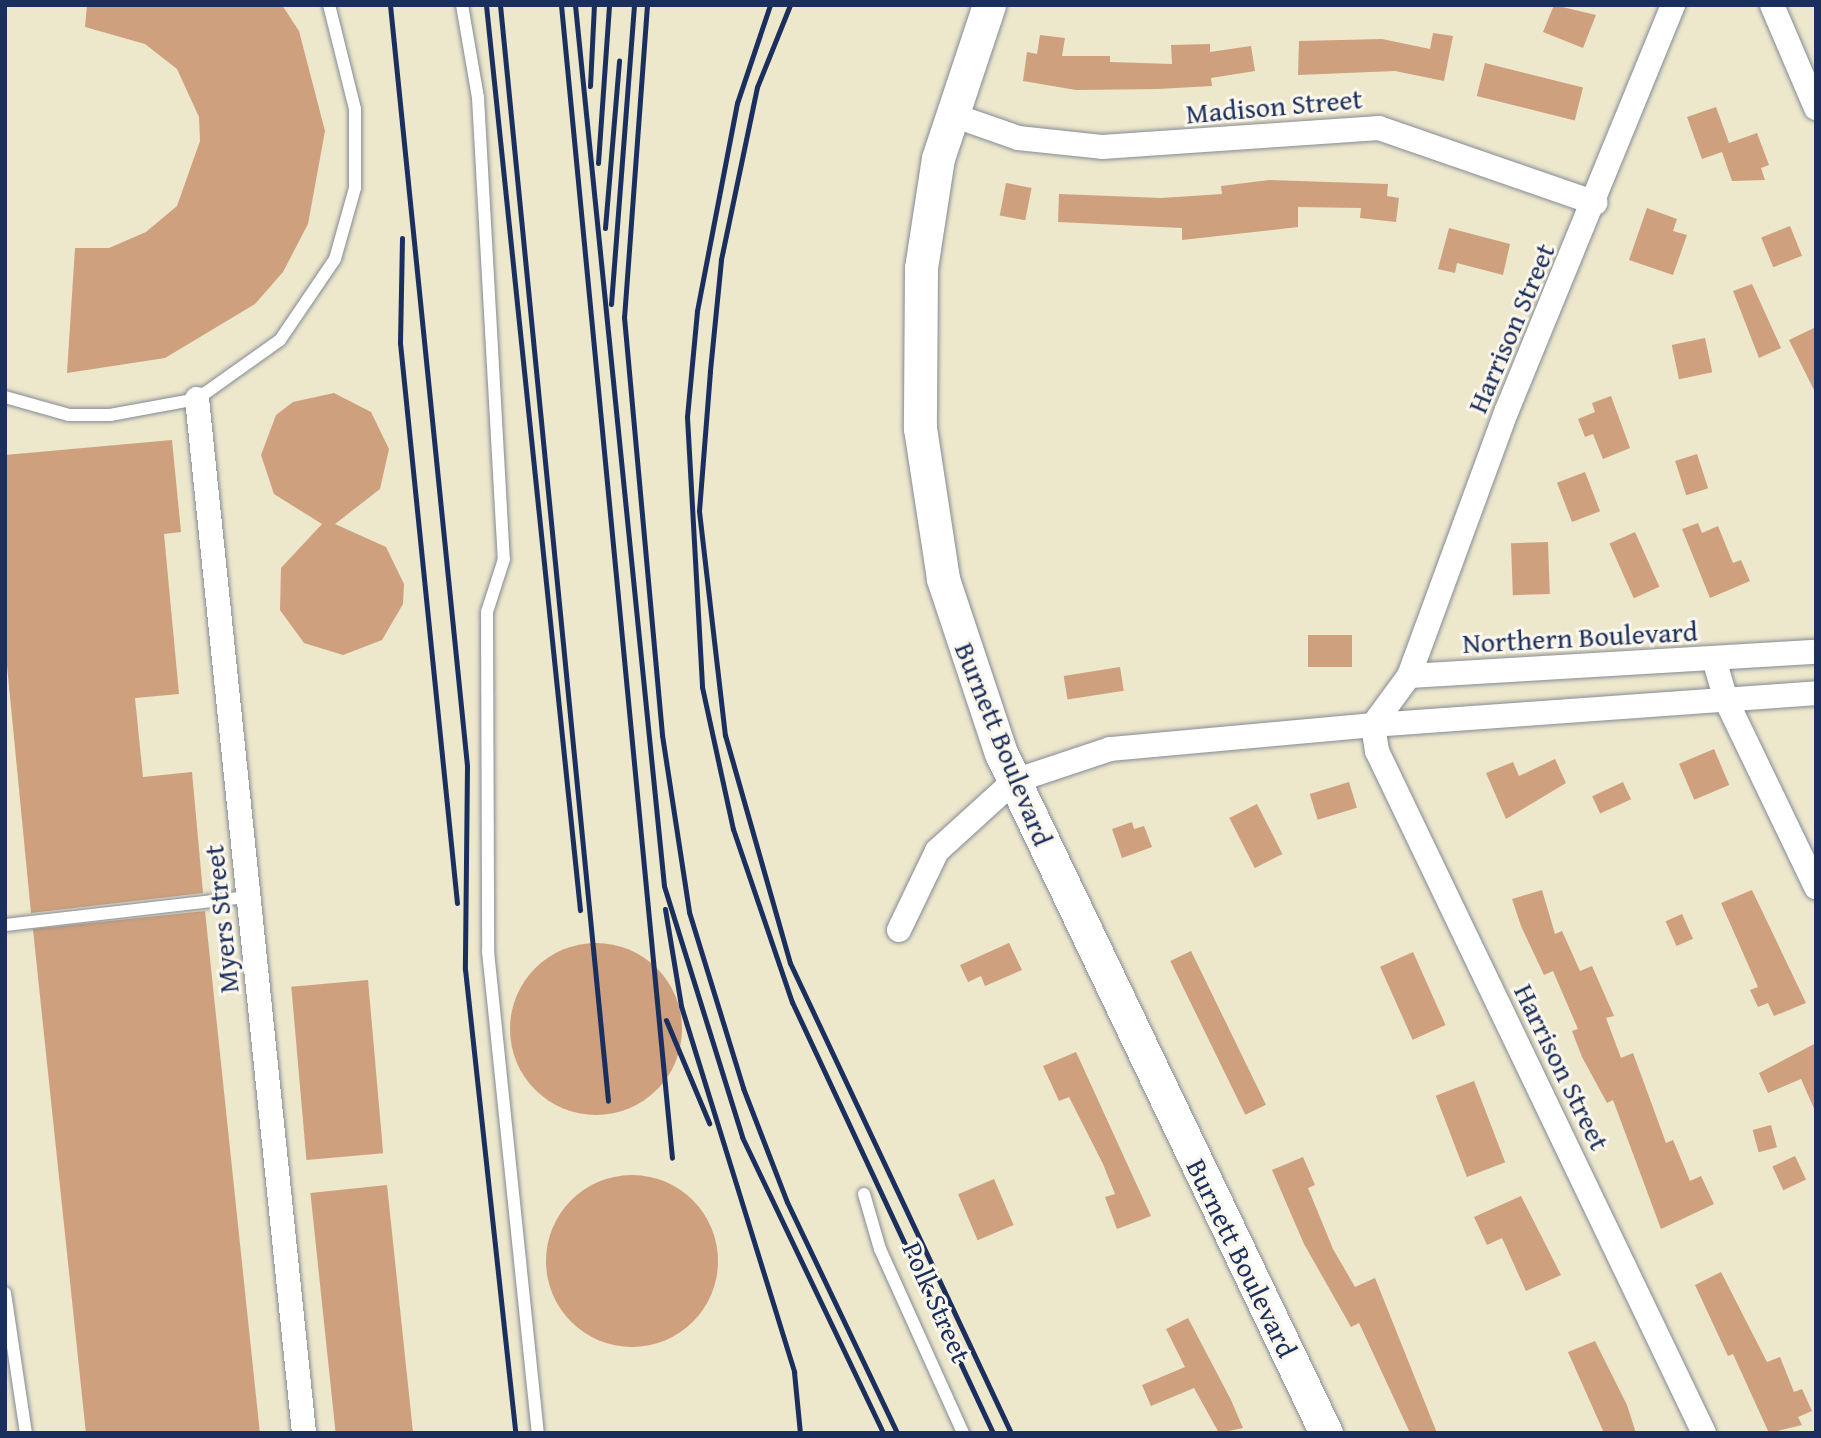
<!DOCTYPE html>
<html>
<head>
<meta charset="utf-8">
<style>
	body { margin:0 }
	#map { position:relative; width:1821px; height:1438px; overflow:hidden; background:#ede7cc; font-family:"Gentium Book Plus",serif }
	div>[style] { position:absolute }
	.building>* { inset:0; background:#cea07d; transform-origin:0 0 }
	.round { border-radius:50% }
	.roads { filter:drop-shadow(0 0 2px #848b95) drop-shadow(0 0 2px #848b95) }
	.lane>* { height:12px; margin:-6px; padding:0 6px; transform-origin:6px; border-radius:6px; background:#fff }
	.street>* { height:24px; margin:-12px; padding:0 12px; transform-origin:12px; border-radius:12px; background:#fff }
	.secondary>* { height:33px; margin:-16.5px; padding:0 16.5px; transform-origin:16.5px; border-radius:16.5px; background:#fff }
	.rail>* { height:5px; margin:-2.5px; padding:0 2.5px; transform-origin:2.5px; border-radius:2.5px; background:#1b2f5e }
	span { translate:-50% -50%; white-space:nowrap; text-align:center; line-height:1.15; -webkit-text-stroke:6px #fbf7ec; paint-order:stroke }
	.street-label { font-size:28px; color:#1b2f5e }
	.frame { position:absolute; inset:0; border:7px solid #1b2f5e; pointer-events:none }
</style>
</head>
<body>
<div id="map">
	<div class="building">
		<div style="clip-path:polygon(87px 5px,282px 5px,299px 31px,325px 131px,308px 224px,283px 272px,255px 304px,165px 358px,67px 373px,75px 248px,109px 248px,146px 232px,177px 206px,200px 141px,199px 117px,177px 69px,145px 44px,85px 27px)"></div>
		<div style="clip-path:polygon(1554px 5px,1596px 15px,1583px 48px,1543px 32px)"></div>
		<div style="clip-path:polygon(1433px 33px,1453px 36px,1444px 81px,1395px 71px,1298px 75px,1299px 41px,1382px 39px,1430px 49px)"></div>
		<div style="clip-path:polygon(1040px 35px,1065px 38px,1062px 56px,1110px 56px,1110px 62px,1172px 64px,1171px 45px,1210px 44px,1210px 52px,1251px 46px,1255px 71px,1211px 78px,1212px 86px,1158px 89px,1076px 90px,1023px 81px,1027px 52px,1037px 54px)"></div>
		<div style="left:1485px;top:63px;width:101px;height:34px;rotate:14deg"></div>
		<div style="clip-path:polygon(1716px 107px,1729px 143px,1757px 133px,1769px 165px,1761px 168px,1765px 180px,1732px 181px,1722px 152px,1702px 159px,1687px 117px)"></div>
		<div style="clip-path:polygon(1269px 180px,1388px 184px,1387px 196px,1399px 198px,1396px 222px,1360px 218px,1361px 208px,1298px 207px,1298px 227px,1182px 240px,1182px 228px,1058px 222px,1059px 194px,1161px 198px,1222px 194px,1221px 186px)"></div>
		<div style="left:1006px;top:183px;width:26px;height:33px;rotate:11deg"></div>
		<div style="clip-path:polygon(1647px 208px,1677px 219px,1673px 231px,1687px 235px,1673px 275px,1629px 260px)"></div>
		<div style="left:1790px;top:226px;width:32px;height:31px;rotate:68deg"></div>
		<div style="clip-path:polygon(1449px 228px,1510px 244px,1503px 275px,1457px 263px,1455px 273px,1438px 269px)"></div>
		<div style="clip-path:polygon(1752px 284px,1781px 348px,1759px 358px,1733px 291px)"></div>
		<div style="clip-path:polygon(1816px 327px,1816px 394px,1789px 340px)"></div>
		<div style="left:1705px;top:338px;width:35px;height:34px;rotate:78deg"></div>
		<div style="clip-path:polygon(334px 393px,371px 412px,389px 449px,380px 489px,335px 524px,386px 547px,404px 584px,403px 604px,382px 640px,343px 655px,304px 643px,280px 610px,281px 568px,322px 524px,274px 494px,261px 455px,276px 415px,293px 402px)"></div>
		<div style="clip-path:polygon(1611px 396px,1630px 448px,1603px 459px,1593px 434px,1585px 437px,1578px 419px,1595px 412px,1592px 403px)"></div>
		<div style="clip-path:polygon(172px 440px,181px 532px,164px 534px,179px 694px,135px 698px,143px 777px,192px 772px,203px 893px,31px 913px,5px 645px,5px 455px)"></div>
		<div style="left:1697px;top:454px;width:36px;height:23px;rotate:72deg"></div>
		<div style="left:1585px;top:472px;width:42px;height:30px;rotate:69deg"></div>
		<div style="clip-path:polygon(1698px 523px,1702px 533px,1718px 526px,1733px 563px,1741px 560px,1750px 581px,1710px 598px,1682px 529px)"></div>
		<div style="left:1635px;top:532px;width:60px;height:28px;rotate:66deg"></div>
		<div style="left:1548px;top:542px;width:52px;height:37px;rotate:88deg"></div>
		<div style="left:1308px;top:635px;width:44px;height:32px"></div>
		<div style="left:1120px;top:667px;width:24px;height:57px;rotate:81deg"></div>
		<div style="left:1714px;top:749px;width:39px;height:38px;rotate:67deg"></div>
		<div style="clip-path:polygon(1555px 759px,1566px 783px,1506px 819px,1486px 773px,1513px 762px,1519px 776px)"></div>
		<div style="left:1349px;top:782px;width:27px;height:41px;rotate:73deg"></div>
		<div style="left:1623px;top:782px;width:19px;height:34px;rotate:65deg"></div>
		<div style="left:1257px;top:804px;width:56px;height:31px;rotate:63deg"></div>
		<div style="clip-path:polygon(1132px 822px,1134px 829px,1144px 826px,1152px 847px,1122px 858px,1112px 829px)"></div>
		<div style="clip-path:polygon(1542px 890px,1555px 934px,1562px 931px,1580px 971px,1592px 966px,1614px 1016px,1606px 1018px,1621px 1058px,1633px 1053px,1666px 1143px,1673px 1140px,1690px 1181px,1701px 1176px,1714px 1204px,1661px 1229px,1613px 1100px,1607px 1103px,1582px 1057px,1572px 1031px,1578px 1029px,1553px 971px,1544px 975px,1521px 926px,1512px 899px)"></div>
		<div style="clip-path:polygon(1752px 890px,1806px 1003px,1774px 1016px,1768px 1003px,1758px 1007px,1750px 990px,1758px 987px,1721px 903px)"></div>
		<div style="left:205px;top:911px;width:525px;height:173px;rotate:84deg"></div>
		<div style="left:1682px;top:914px;width:27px;height:18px;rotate:66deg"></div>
		<div style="clip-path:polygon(1009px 943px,1022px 970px,985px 986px,981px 976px,968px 982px,960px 965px)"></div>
		<div class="round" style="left:510px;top:943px;width:172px;height:172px"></div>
		<div style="left:1191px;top:951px;width:171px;height:23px;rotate:64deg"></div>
		<div style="left:1413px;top:952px;width:80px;height:36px;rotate:66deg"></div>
		<div style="left:368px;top:980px;width:174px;height:77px;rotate:85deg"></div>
		<div style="clip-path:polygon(1816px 1043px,1816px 1113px,1801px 1079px,1768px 1093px,1759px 1073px)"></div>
		<div style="clip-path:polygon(1076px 1052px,1151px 1216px,1117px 1229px,1105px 1197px,1115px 1194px,1103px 1164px,1069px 1097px,1059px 1101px,1043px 1066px)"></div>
		<div style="left:1474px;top:1081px;width:87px;height:41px;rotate:69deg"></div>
		<div style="left:1771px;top:1125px;width:23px;height:19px;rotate:75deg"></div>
		<div style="left:1795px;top:1156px;width:26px;height:25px;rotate:65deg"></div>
		<div style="clip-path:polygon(1303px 1157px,1315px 1185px,1308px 1188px,1333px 1249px,1355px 1287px,1375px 1278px,1437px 1433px,1410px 1433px,1359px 1323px,1351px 1327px,1304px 1244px,1272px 1170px)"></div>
		<div class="round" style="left:546px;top:1175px;width:172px;height:172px"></div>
		<div style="left:994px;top:1179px;width:50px;height:39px;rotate:67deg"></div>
		<div style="left:387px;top:1185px;width:249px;height:77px;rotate:84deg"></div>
		<div style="clip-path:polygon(1521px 1196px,1561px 1275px,1526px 1291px,1502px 1238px,1487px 1245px,1474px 1217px)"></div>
		<div style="clip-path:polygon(1721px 1272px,1767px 1362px,1780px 1357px,1794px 1392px,1802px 1389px,1812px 1411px,1798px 1417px,1802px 1425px,1769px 1433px,1733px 1354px,1728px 1356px,1695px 1285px)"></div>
		<div style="clip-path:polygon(1188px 1318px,1231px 1400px,1243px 1428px,1219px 1433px,1194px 1388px,1151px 1406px,1142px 1385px,1185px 1367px,1166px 1329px)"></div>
		<div style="clip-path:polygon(1595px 1341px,1627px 1405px,1636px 1433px,1604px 1433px,1568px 1352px)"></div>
	</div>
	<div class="roads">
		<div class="lane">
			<div style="left:462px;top:5px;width:94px;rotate:80.2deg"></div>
			<div style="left:478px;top:98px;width:462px;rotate:86.8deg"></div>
			<div style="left:504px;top:559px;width:56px;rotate:107.8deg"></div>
			<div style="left:487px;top:612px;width:339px;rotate:89.8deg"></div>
			<div style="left:488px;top:951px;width:485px;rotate:84.1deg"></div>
			<div style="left:5px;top:397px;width:66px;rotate:15.7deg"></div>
			<div style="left:69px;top:415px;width:41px"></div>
			<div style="left:110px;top:415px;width:88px;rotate:-10.4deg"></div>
			<div style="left:197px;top:399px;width:102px;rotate:-35.4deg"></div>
			<div style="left:280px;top:340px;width:98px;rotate:-55.8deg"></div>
			<div style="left:335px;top:259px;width:74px;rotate:-74.3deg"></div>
			<div style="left:355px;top:188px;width:79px;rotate:-90deg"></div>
			<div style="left:355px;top:109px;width:107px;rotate:-104deg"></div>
			<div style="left:5px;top:925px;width:245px;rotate:-6.6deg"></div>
			<div style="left:864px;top:1194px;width:57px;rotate:73.8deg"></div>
			<div style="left:880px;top:1249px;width:202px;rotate:65.7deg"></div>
			<div style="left:5px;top:1293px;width:142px;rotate:81.5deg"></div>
		</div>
		<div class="street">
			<div style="left:1772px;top:5px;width:112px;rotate:66.9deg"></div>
			<div style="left:950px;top:114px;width:72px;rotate:19.4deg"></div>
			<div style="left:1018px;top:138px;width:84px;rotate:6.1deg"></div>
			<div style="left:1102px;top:147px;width:278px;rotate:-3.9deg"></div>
			<div style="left:1379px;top:128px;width:229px;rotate:19.1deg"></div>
			<div style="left:197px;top:399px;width:1040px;rotate:84.09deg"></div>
			<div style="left:1714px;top:659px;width:43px;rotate:73.7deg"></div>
			<div style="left:1726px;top:700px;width:208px;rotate:64.3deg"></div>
			<div style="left:1409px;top:676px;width:283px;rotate:-69.8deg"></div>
			<div style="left:1507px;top:410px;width:438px;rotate:-67.7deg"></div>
			<div style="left:899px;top:930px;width:88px;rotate:-64.3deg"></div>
			<div style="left:937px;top:851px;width:104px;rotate:-42.3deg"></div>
			<div style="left:1014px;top:781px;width:101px;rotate:-18.4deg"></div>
			<div style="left:1110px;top:749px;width:264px;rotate:-5.2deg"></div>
			<div style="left:1373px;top:725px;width:61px;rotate:-53.7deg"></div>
			<div style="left:1409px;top:676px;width:408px;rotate:-3.4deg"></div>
			<div style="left:1704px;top:1433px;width:756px;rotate:-115.62deg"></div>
			<div style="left:1377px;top:751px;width:26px;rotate:-99deg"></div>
			<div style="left:1373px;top:725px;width:444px;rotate:-4.1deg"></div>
		</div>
		<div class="secondary">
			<div style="left:989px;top:5px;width:161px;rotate:108.4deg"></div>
			<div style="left:938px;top:158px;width:111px;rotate:98.8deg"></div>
			<div style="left:921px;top:268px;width:160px;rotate:90.4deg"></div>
			<div style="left:920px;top:428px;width:153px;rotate:81.3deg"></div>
			<div style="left:943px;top:579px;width:183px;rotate:71.6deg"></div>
			<div style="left:1001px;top:753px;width:754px;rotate:64.45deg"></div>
		</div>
	</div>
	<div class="rail">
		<div style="left:390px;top:5px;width:765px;rotate:84.22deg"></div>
		<div style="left:467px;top:766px;width:203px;rotate:90.6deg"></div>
		<div style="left:465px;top:969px;width:467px;rotate:83.8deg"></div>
		<div style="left:486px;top:5px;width:910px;rotate:84.07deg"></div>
		<div style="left:500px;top:5px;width:1101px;rotate:84.37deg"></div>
		<div style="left:561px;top:5px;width:1158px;rotate:84.5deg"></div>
		<div style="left:575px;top:5px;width:885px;rotate:84.23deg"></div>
		<div style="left:664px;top:886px;width:263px;rotate:72.7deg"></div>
		<div style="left:742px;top:1137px;width:328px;rotate:64.5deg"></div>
		<div style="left:647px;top:5px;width:313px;rotate:94.2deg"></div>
		<div style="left:624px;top:317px;width:420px;rotate:84.8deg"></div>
		<div style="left:662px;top:735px;width:179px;rotate:81.3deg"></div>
		<div style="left:689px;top:912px;width:184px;rotate:72.9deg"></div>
		<div style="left:743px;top:1088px;width:122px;rotate:68.9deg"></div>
		<div style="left:787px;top:1202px;width:256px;rotate:64.5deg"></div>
		<div style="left:770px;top:5px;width:103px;rotate:108.6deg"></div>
		<div style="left:737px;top:103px;width:212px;rotate:100.9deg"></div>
		<div style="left:697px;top:311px;width:106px;rotate:95.4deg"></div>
		<div style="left:687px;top:417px;width:270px;rotate:86.8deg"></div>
		<div style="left:702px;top:687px;width:145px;rotate:77.7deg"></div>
		<div style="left:733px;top:829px;width:183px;rotate:71.2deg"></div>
		<div style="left:792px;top:1002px;width:476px;rotate:65deg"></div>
		<div style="left:790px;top:5px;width:88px;rotate:111.9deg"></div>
		<div style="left:757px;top:87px;width:177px;rotate:101.8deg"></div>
		<div style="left:721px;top:260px;width:112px;rotate:95.7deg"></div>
		<div style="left:710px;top:371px;width:140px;rotate:94.5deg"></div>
		<div style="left:699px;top:511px;width:226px;rotate:83.4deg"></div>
		<div style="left:725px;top:735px;width:237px;rotate:74.1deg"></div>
		<div style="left:790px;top:963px;width:519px;rotate:64.82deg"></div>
		<div style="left:590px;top:86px;width:81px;rotate:-87.2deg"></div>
		<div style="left:598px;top:163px;width:158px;rotate:-86deg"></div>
		<div style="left:605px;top:228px;width:168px;rotate:-85.2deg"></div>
		<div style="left:402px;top:238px;width:105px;rotate:91.1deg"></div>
		<div style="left:400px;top:343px;width:563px;rotate:84.19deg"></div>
		<div style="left:611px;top:304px;width:300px;rotate:-85.6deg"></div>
		<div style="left:665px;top:909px;width:98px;rotate:80.6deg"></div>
		<div style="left:681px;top:1006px;width:383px;rotate:72.8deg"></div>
		<div style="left:794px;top:1372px;width:61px;rotate:84.4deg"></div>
		<div style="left:666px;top:1020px;width:112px;rotate:67.3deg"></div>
	</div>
	<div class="street-label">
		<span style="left:1274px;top:106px;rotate:-5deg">Madison Street</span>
		<span style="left:1511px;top:328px;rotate:-67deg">Harrison Street</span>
		<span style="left:1580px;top:637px;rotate:-3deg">Northern Boulevard</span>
		<span style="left:1004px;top:744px;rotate:68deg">Burnett Boulevard</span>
		<span style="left:221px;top:919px;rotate:-96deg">Myers Street</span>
		<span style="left:1562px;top:1067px;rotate:64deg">Harrison Street</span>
		<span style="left:1242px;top:1258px;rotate:64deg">Burnett Boulevard</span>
		<span style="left:937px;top:1302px;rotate:66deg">Polk Street</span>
	</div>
	<div class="frame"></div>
</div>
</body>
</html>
